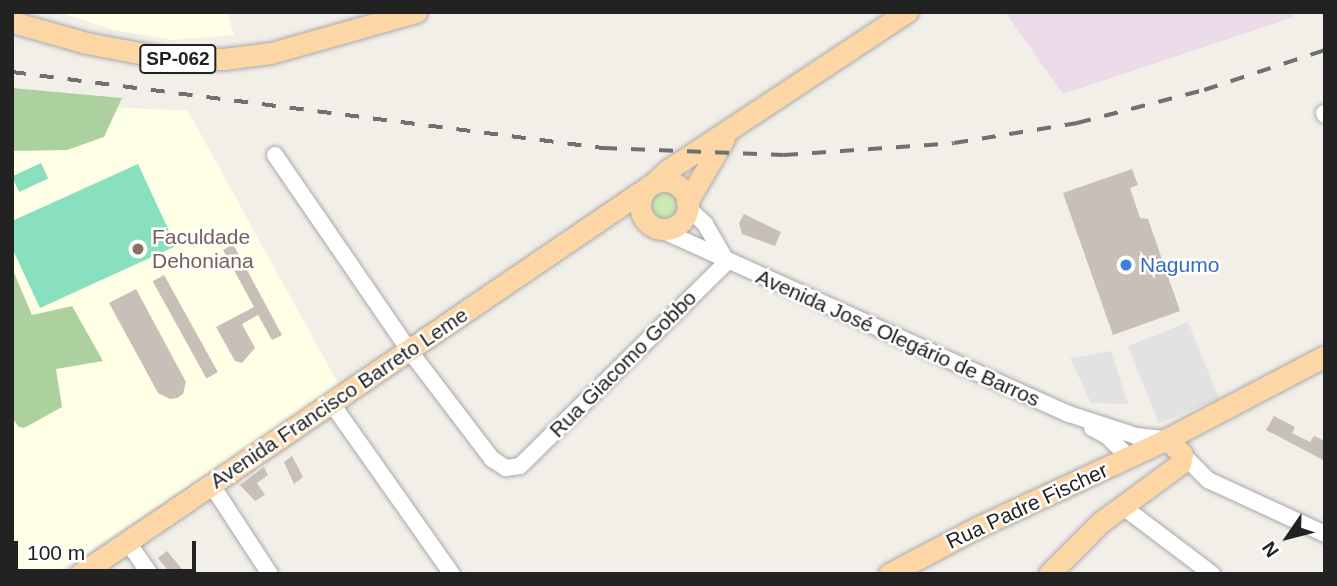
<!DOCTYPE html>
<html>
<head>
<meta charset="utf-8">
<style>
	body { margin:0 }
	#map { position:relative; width:1337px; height:586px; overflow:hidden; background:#f2efe9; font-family:Helvetica,sans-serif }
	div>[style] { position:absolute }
	.industrial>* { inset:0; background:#ebdbe8 }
	.education>* { inset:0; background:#ffffe5 }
	.grass>* { inset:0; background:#cdebb0 }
	.round { border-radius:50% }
	.forest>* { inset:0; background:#add19e }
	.pitch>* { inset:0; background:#88e0be; transform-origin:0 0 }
	.parking>* { inset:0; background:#e2e2e2; transform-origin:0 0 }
	.building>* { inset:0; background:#c7bfb8; transform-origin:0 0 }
	.roads { filter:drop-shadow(0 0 2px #a9a9a9) drop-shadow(0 0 2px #a9a9a9) }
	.minor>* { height:16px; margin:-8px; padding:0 8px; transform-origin:8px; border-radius:8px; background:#fff }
	.major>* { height:21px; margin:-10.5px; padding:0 10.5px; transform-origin:10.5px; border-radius:10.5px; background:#fcd6a4 }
	.major>.ring { margin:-10.5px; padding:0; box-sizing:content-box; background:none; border:21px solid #fcd6a4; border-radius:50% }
	.rail>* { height:3.5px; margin-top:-1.75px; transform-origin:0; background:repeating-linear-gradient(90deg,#707070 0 14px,transparent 0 28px) }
	.dots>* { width:19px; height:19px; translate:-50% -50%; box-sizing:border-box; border:4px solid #fff; border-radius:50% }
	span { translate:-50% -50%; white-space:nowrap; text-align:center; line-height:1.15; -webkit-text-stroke:5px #fff; paint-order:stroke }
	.shield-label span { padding:2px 5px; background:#fff; border:2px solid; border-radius:5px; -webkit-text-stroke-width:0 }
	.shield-label { font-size:19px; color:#222; font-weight:700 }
	.education-label { font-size:21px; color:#785e54 }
	.left { translate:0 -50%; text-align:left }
	.shop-label { font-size:21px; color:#366cbe }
	.street-label { font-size:21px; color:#222 }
	.frame { position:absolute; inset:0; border:14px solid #222; pointer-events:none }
	.north { position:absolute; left:1253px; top:502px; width:70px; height:70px; -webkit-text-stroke:5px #fff; paint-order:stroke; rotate:235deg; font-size:19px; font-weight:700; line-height:28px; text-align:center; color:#222 }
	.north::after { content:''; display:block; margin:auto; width:24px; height:32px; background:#222; clip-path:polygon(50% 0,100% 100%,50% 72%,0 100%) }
	.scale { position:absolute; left:14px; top:541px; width:182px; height:32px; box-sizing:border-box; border:4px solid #222; border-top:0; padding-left:9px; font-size:21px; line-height:24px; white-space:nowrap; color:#222; -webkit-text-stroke:5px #fff; paint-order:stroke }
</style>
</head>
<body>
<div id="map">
	<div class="industrial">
		<div style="clip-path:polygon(1005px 12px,1292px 12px,1294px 17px,1063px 94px)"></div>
	</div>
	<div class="education">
		<div style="clip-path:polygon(60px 12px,227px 12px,234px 35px,173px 40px,113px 30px)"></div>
		<div style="clip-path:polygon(12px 102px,188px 111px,340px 387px,54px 574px,12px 574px)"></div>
	</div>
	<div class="grass">
		<div class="round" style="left:650px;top:189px;width:30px;height:30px"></div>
	</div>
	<div class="forest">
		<div style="clip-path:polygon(12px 88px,122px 98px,104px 137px,67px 150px,12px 151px)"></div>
		<div style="clip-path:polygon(12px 268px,32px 315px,72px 306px,103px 361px,56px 369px,62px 407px,24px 428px,19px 427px,12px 418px)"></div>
	</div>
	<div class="pitch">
		<div style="left:41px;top:163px;width:17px;height:32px;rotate:65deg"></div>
		<div style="clip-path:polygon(138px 164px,176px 246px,40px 308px,12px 248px,12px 221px)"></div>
	</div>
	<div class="parking">
		<div style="left:1188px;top:322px;width:83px;height:65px;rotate:68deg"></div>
		<div style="clip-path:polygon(1111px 351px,1128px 404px,1091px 403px,1070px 358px)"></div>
	</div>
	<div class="building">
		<div style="clip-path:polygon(1132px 169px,1138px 185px,1130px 188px,1140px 218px,1148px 219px,1180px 311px,1113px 335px,1063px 193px)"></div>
		<div style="clip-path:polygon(744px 214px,781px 232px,775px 246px,742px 234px,739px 223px)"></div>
		<div style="clip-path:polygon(233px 244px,282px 335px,272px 340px,258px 315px,242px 324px,255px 348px,242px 363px,235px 361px,216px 327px,254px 307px,223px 250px)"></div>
		<div style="left:164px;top:275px;width:111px;height:13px;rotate:61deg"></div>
		<div style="clip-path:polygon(136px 289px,186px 382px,183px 394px,177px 398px,170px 399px,158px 393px,109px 303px)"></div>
		<div style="clip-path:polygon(1274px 416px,1295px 427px,1292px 433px,1310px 442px,1314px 436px,1325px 441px,1325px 461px,1266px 430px)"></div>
		<div style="clip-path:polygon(292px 456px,303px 477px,294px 484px,284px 462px)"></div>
		<div style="clip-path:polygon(264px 467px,268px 475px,257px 483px,265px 495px,255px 501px,240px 485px)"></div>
		<div style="clip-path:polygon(167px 551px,186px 574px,171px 574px,158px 558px)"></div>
	</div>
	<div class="roads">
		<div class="minor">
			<div style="left:1324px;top:113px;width:2px;rotate:63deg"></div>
			<div style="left:275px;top:155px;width:237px;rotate:55.5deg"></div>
			<div style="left:409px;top:350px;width:137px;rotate:52.7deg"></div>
			<div style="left:492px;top:459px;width:17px;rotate:33deg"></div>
			<div style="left:506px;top:468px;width:14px;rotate:-8deg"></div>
			<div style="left:520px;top:466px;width:291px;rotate:-44.6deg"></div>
			<div style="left:687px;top:207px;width:25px;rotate:43deg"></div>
			<div style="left:705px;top:224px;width:44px;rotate:59.9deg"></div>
			<div style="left:659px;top:229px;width:450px;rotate:24.3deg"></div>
			<div style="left:1069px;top:414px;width:71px;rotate:18.2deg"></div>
			<div style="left:1136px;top:436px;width:30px;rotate:6deg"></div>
			<div style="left:332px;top:404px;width:208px;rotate:54.8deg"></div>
			<div style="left:1092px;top:428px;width:17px;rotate:28deg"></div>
			<div style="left:1107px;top:436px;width:30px;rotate:44deg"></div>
			<div style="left:1182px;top:454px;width:37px;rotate:45deg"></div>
			<div style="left:1208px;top:480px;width:129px;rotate:24.8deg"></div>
			<div style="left:211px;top:484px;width:108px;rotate:56.8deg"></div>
			<div style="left:1122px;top:506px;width:113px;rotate:37.1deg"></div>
			<div style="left:127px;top:541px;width:40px;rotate:55.1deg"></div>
		</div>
		<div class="major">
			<div style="left:12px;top:22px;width:77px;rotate:15.8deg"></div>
			<div style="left:86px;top:43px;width:87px;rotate:10.5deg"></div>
			<div style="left:172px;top:59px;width:52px"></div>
			<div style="left:224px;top:59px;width:47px;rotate:-7.3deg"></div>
			<div style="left:271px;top:53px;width:151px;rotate:-15.8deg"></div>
			<div class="ring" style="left:640px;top:181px;width:27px;height:27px"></div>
			<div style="left:654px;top:183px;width:19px;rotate:-43deg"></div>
			<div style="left:668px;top:170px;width:287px;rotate:-33.5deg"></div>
			<div style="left:687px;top:202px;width:73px;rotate:-59.6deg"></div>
			<div style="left:80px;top:574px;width:687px;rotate:-34.27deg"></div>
			<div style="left:889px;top:574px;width:103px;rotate:-27.8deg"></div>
			<div style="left:980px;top:526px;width:206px;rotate:-24.9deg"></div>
			<div style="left:1167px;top:439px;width:178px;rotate:-27.7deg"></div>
			<div style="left:1049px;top:574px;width:74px;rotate:-45deg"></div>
			<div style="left:1101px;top:522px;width:98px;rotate:-36.3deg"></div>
			<div style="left:1180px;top:464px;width:10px;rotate:-79deg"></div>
			<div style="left:1182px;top:454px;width:21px;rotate:-135deg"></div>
		</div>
	</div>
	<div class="rail">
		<div style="left:12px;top:72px;width:596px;rotate:7.33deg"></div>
		<div style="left:603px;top:148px;width:181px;rotate:2.2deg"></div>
		<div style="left:784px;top:155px;width:170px;rotate:-4deg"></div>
		<div style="left:954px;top:143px;width:125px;rotate:-9.2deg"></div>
		<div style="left:1077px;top:123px;width:131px;rotate:-14.6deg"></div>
		<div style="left:1204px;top:90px;width:127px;rotate:-18.3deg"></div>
	</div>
	<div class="dots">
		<div style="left:138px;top:249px;background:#8d6e63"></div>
		<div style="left:1126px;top:265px;background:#3f7fe0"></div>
	</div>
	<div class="shield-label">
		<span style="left:178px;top:59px">SP-062</span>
	</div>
	<div class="education-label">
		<span class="left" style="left:152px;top:249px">Faculdade<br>Dehoniana</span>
	</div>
	<div class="shop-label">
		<span class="left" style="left:1140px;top:265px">Nagumo</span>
	</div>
	<div class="street-label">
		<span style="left:898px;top:338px;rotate:24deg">Avenida José Olegário de Barros</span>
		<span style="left:623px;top:364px;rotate:-45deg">Rua Giacomo Gobbo</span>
		<span style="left:339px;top:398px;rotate:-34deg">Avenida Francisco Barreto Leme</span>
		<span style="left:1027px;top:506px;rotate:-25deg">Rua Padre Fischer</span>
	</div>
	<div class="frame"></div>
	<div class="north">N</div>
	<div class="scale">100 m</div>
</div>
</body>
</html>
